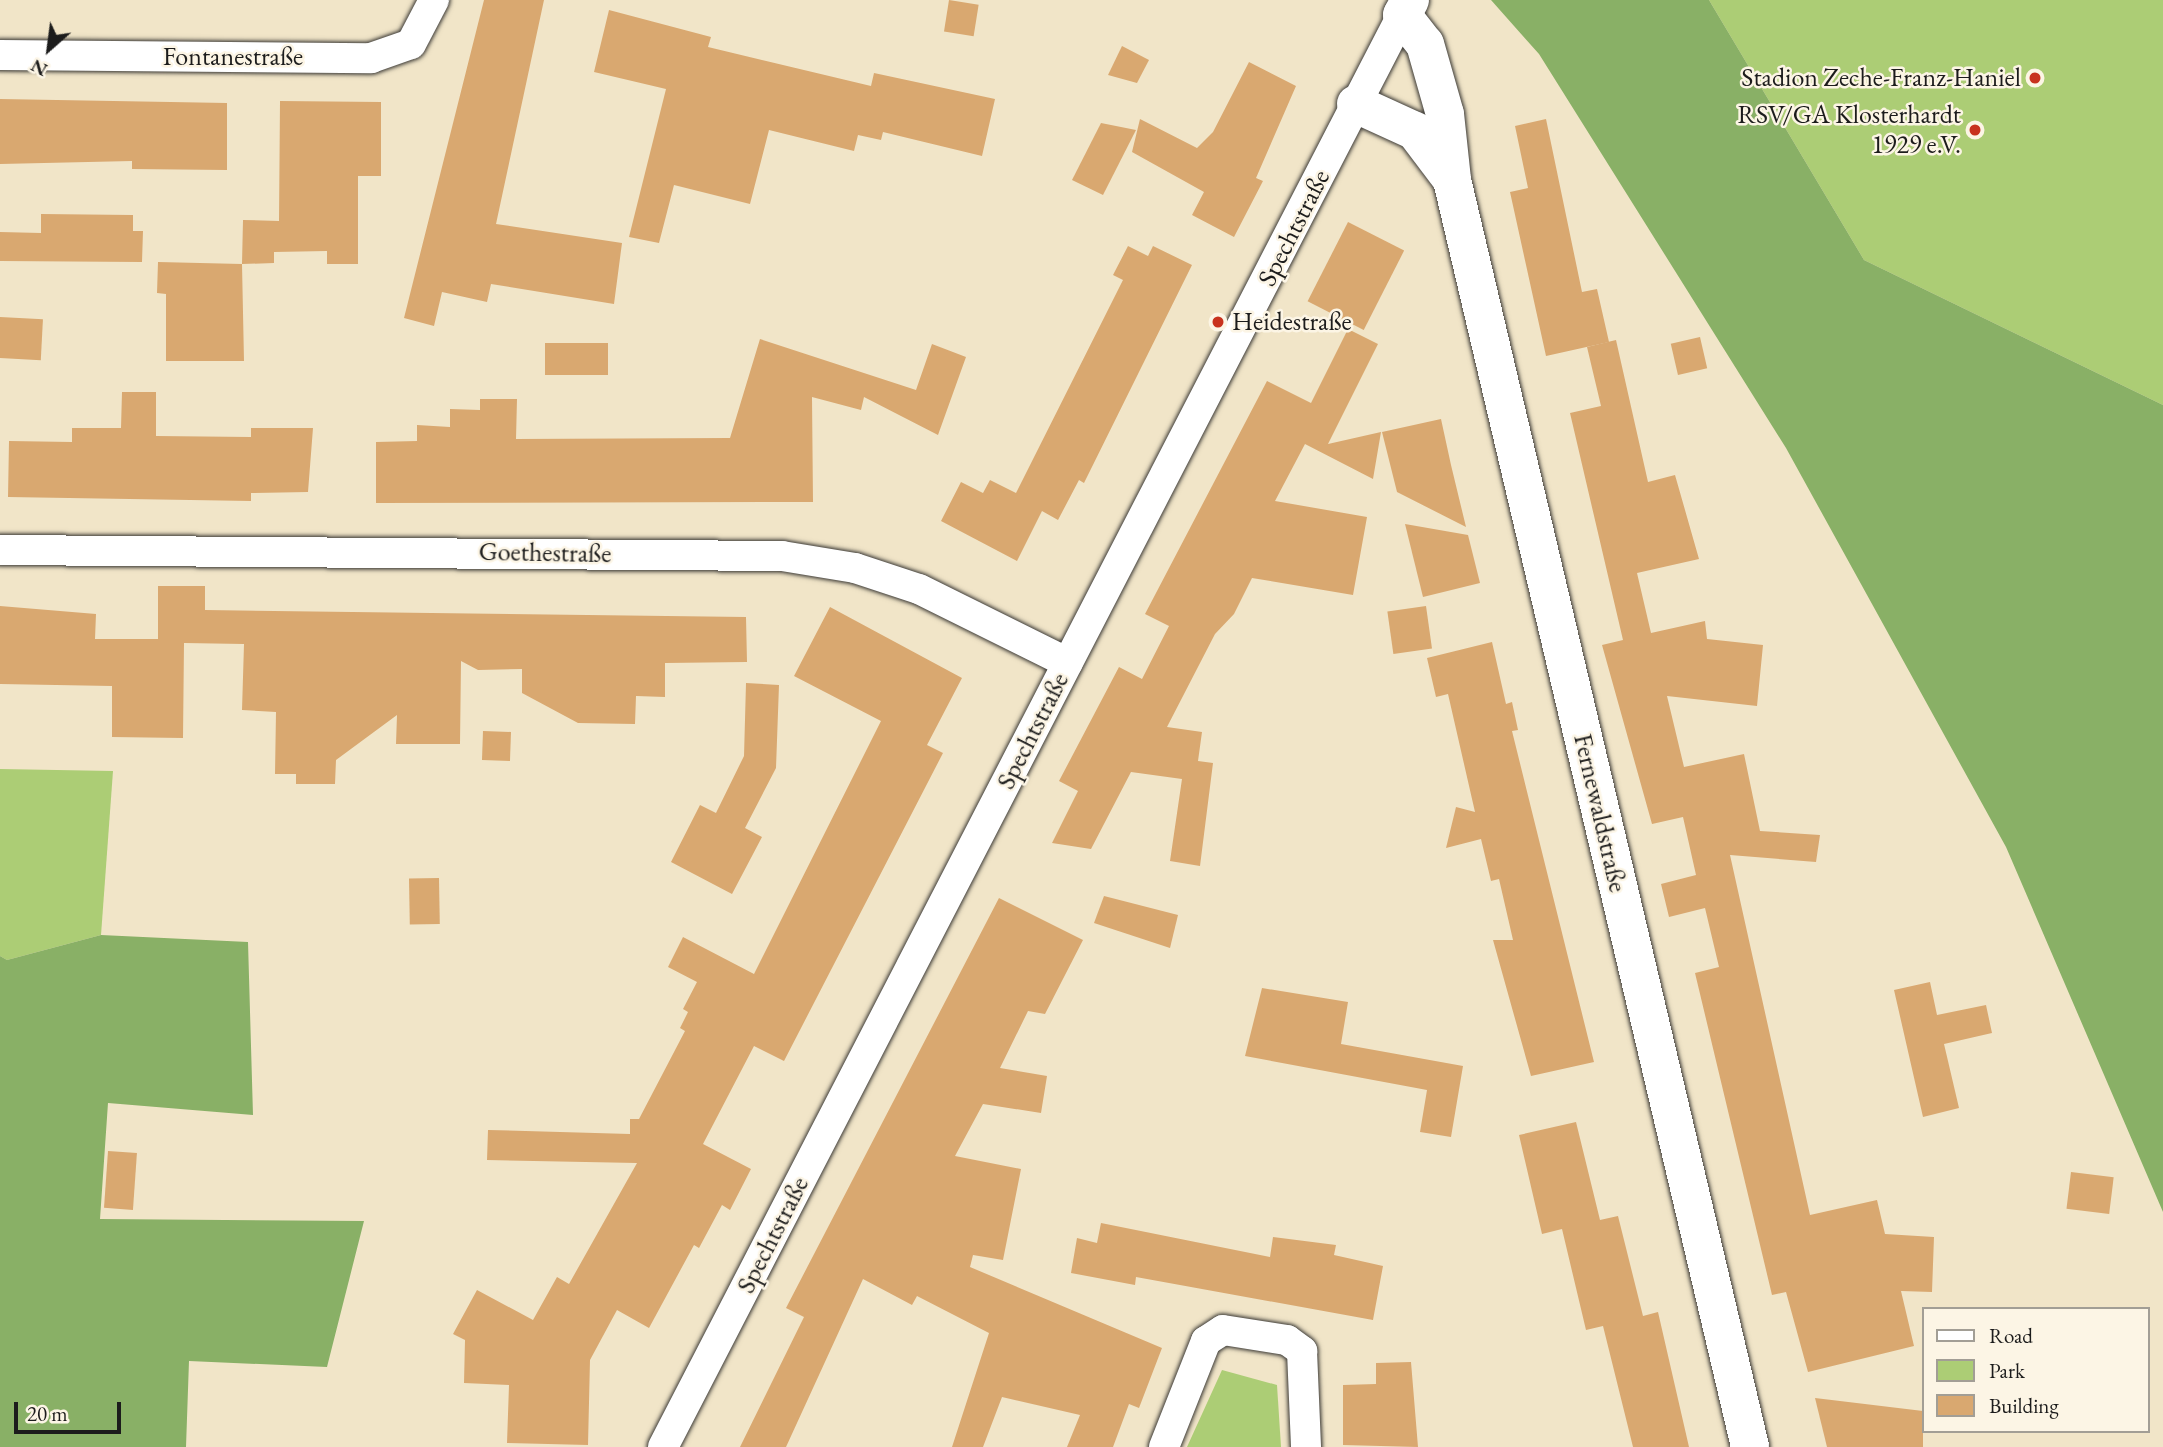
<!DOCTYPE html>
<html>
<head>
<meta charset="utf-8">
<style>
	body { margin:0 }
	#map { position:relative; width:2163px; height:1447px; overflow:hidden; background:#f1e5c8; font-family:"EB Garamond",serif }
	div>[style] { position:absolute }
	.green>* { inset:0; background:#accd75 }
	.forest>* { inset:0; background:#89b066 }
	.building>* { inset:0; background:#d9a870; transform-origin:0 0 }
	.roads { filter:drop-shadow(0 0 2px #3c3a36) drop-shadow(0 0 2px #3c3a36) }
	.street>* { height:30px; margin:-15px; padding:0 15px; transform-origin:15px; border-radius:15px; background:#fff }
	.secondary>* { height:38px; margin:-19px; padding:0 19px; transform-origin:19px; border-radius:19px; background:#fff }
	.dots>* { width:19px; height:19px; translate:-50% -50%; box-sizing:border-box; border:4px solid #fcf5e5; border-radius:50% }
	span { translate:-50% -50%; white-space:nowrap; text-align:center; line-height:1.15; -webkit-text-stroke:5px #fcf5e5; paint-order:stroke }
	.street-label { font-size:26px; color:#1c1c1c }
	.poi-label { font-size:26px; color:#1c1c1c }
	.right { translate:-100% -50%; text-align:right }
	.left { translate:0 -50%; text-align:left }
	.legend { position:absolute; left:1922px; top:1307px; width:228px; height:126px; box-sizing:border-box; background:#fcf5e5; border:2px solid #a29e95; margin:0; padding:9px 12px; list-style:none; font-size:21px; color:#1c1c1c }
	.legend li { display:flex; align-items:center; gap:14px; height:35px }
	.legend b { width:35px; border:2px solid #a29e95 }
	.north { position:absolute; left:14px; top:14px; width:70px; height:70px; -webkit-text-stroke:5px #fcf5e5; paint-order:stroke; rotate:208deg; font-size:19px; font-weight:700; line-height:28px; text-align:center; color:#1c1c1c }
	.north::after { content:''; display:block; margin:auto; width:24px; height:32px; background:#1c1c1c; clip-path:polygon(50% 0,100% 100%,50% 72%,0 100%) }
	.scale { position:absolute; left:14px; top:1402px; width:107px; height:32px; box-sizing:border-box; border:4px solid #1c1c1c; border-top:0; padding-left:9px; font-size:21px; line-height:24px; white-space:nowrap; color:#1c1c1c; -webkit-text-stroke:5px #fcf5e5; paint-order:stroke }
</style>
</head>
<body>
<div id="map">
	<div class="green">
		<div style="clip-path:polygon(1709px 0,2163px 0,2163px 405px,1864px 260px)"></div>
		<div style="clip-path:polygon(0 769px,113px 771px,101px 935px,7px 960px,0 956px)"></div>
		<div style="clip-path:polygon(1222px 1370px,1277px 1385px,1281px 1447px,1187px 1447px)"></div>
	</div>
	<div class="forest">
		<div style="clip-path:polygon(1491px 0,1709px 0,1864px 260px,2163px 405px,2163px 1212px,2006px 847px,1786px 448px,1539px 54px)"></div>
		<div style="clip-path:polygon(101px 935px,248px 942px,253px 1115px,108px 1103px,100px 1219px,364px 1221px,327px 1367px,189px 1361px,186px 1447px,0 1447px,0 956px,7px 960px)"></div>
	</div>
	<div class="building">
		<div style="clip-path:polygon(484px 0,544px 0,496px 224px,622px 243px,614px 304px,491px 284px,487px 302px,442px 292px,434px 326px,404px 318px)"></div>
		<div style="left:949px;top:0;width:30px;height:32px;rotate:9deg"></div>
		<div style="clip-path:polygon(609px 10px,711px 37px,708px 47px,871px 86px,874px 73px,995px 99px,982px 156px,883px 132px,881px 140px,858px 135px,854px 151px,769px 130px,750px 204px,674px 185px,659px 243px,629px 237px,666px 89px,594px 72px)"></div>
		<div style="clip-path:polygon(1122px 46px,1149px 60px,1137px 83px,1108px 75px)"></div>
		<div style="clip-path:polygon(1249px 62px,1296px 86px,1256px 178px,1263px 181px,1234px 237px,1192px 215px,1204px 192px,1132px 152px,1140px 119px,1197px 148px,1213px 132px)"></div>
		<div style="clip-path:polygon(0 99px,227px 103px,227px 170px,132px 169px,132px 161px,0 164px)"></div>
		<div style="clip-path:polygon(280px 101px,381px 102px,381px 176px,358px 176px,358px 264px,327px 264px,327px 251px,274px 252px,274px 263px,242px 264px,243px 220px,279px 221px)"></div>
		<div style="clip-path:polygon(1546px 119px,1582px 292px,1597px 289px,1609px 342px,1546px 356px,1510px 192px,1528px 188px,1515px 126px)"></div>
		<div style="clip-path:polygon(1101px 123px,1136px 130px,1103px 195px,1072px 180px)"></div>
		<div style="clip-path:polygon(41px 214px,133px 215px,133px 231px,143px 231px,142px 262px,0 261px,0 232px,41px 233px)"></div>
		<div style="left:1348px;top:222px;width:63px;height:89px;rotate:27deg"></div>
		<div style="clip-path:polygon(1128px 246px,1148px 256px,1153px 246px,1192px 265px,1084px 483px,1079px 480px,1058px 520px,1042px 511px,1017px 561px,941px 521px,961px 482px,983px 493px,990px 480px,1016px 493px,1123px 280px,1113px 275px)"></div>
		<div style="clip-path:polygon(158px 262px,242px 264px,244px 361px,166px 361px,166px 294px,157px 293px)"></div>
		<div style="left:0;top:317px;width:43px;height:41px;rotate:3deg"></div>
		<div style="clip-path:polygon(1348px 329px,1378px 344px,1328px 444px,1381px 432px,1373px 479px,1305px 444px,1275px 501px,1367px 517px,1353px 595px,1252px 578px,1234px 614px,1215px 634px,1167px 727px,1202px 732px,1198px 761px,1213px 763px,1200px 866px,1170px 861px,1182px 779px,1131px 772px,1091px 849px,1052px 843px,1078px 791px,1059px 781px,1119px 667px,1142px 679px,1169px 626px,1145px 614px,1267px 381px,1311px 403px)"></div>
		<div style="left:1700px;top:337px;width:32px;height:30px;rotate:77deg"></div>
		<div style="clip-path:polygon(760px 339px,916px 390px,932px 344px,966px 357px,938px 435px,864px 397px,861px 410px,812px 397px,813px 502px,376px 503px,376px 442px,417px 441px,417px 425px,450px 427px,450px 409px,480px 410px,480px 399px,517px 399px,516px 439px,730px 438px)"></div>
		<div style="clip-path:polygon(1616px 340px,1648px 482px,1675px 475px,1699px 559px,1637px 573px,1651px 633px,1705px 621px,1707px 639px,1763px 645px,1757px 706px,1667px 696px,1684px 767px,1744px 754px,1760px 831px,1820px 835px,1816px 862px,1730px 855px,1810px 1215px,1877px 1200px,1885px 1234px,1934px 1237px,1932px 1292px,1901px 1291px,1914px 1346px,1808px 1372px,1786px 1292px,1772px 1295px,1695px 973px,1719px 967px,1705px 908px,1669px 917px,1661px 884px,1696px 875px,1683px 817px,1652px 824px,1602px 645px,1623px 640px,1570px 413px,1601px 406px,1587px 347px)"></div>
		<div style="left:545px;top:343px;width:63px;height:32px"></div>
		<div style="clip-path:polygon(122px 392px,156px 392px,156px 436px,251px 437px,251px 428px,313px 428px,308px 492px,251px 493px,251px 501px,8px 497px,9px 441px,72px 442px,72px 428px,121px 428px)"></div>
		<div style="clip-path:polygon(1441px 419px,1451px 465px,1466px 527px,1397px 492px,1382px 432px)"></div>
		<div style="clip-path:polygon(1405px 524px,1468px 535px,1480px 583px,1423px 597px)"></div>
		<div style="clip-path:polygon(158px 586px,205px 586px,205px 610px,746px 617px,747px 662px,665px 663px,665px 697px,636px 696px,635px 724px,578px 723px,522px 693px,522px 669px,478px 670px,461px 661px,460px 744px,396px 744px,397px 715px,336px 760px,335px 784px,296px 784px,296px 774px,275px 774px,276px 712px,242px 710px,244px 644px,184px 643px,183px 738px,112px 737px,112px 686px,0 684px,0 606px,96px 614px,95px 639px,158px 639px)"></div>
		<div style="left:1426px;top:606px;width:43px;height:39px;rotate:82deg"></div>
		<div style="clip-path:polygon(830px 607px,962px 678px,927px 745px,943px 753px,784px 1061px,754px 1046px,703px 1144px,751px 1169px,730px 1210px,722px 1205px,699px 1248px,694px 1245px,649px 1328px,617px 1310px,590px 1360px,588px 1445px,507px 1443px,509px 1385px,464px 1383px,465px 1340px,453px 1334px,477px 1290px,533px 1320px,557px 1277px,569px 1284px,637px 1163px,487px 1160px,488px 1130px,630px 1134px,630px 1119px,639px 1119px,685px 1031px,680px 1028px,688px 1012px,683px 1009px,697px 982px,668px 967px,683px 937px,754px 974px,881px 721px,794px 676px)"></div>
		<div style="clip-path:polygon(1492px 642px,1506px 704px,1512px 702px,1518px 730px,1512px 731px,1594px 1062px,1531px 1076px,1493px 940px,1513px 940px,1499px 879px,1491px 881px,1481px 839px,1446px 848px,1456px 807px,1475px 812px,1448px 694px,1436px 697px,1427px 658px)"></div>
		<div style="clip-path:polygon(746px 683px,779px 685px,776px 768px,745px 828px,762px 837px,732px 894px,671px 862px,700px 805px,716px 813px,744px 756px)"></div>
		<div style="left:483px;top:731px;width:28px;height:29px;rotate:2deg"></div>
		<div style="left:439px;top:878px;width:46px;height:30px;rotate:89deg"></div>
		<div style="clip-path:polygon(1104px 896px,1178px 915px,1170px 948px,1094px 923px)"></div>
		<div style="clip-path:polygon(999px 898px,1083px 940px,1045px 1014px,1028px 1011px,1000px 1068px,1047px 1076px,1041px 1113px,983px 1104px,955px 1156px,1021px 1169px,1003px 1260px,973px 1255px,970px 1267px,1162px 1348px,1139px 1408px,1129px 1404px,1113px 1447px,1067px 1447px,1080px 1415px,1002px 1397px,983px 1447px,952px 1447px,989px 1333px,917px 1296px,912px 1305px,863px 1279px,786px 1447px,740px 1447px,804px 1317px,786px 1308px)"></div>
		<div style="clip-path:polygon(1930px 982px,1937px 1015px,1986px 1005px,1992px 1033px,1944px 1044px,1959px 1108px,1923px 1117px,1894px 990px)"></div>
		<div style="clip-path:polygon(1262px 988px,1348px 1002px,1341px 1044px,1463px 1066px,1451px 1137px,1420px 1132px,1427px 1090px,1245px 1056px)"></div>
		<div style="clip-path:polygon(1576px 1122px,1600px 1220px,1618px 1216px,1643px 1316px,1658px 1312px,1689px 1447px,1633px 1447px,1603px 1326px,1586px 1330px,1562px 1229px,1542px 1234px,1519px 1135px)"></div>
		<div style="left:108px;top:1151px;width:29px;height:57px;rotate:4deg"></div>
		<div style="left:2071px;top:1172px;width:43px;height:37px;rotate:7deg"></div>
		<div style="clip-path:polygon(1101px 1223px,1270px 1257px,1273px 1237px,1336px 1245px,1334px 1255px,1383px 1266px,1373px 1320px,1136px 1277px,1135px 1285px,1071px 1273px,1077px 1238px,1097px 1243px)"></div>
		<div style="clip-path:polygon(1411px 1362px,1418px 1447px,1343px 1445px,1343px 1385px,1376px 1384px,1376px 1363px)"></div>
		<div style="clip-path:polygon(1815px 1398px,1923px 1411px,1923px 1447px,1827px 1447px)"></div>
	</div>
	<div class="roads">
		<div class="street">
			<div style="left:0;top:55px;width:371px;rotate:0.5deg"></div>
			<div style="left:371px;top:58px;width:42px;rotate:-19.3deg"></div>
			<div style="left:411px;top:44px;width:50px;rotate:-62.4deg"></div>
			<div style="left:0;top:550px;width:782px;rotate:0.44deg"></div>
			<div style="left:782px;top:556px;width:74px;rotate:9.3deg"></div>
			<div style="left:855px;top:568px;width:67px;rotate:18.2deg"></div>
			<div style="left:919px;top:589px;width:166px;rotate:26.4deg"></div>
			<div style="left:663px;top:1447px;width:1611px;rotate:-62.7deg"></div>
			<div style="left:1164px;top:1447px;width:114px;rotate:-68.4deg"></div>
			<div style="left:1206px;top:1341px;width:20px;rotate:-33deg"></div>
			<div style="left:1223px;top:1330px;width:65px;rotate:8.9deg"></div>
			<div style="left:1287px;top:1340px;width:19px;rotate:36deg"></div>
			<div style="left:1302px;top:1351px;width:96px;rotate:87.6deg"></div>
		</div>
		<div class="secondary">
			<div style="left:1410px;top:0;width:17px;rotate:118deg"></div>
			<div style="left:1402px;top:15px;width:37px;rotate:52deg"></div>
			<div style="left:1425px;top:44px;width:73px;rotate:74.1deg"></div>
			<div style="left:1445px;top:114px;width:66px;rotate:83.9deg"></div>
			<div style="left:1452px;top:180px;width:1302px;rotate:76.76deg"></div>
			<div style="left:1356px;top:104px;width:65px;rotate:24.6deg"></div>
			<div style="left:1415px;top:131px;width:61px;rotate:52.9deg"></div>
		</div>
	</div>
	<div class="dots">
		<div style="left:2035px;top:78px;background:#c8321e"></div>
		<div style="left:1975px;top:130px;background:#c8321e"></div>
		<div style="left:1218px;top:322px;background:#c8321e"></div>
	</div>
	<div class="street-label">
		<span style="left:233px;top:57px">Fontanestraße</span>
		<span style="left:1294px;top:228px;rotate:-63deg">Spechtstraße</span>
		<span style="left:545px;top:553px;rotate:1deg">Goethestraße</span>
		<span style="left:1033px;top:731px;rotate:-63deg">Spechtstraße</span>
		<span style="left:1600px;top:813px;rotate:77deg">Fernewaldstraße</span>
		<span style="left:773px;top:1235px;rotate:-63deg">Spechtstraße</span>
	</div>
	<div class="poi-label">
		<span class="right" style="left:2021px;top:78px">Stadion Zeche-Franz-Haniel</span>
		<span class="right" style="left:1961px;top:130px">RSV/GA Klosterhardt<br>1929 e.V.</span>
		<span class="left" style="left:1232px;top:322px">Heidestraße</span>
	</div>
	<ul class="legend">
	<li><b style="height:9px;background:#fff"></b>Road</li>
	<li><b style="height:19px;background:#accd75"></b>Park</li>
	<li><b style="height:19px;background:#d9a870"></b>Building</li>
	</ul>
	<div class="north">N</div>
	<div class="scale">20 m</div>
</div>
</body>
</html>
